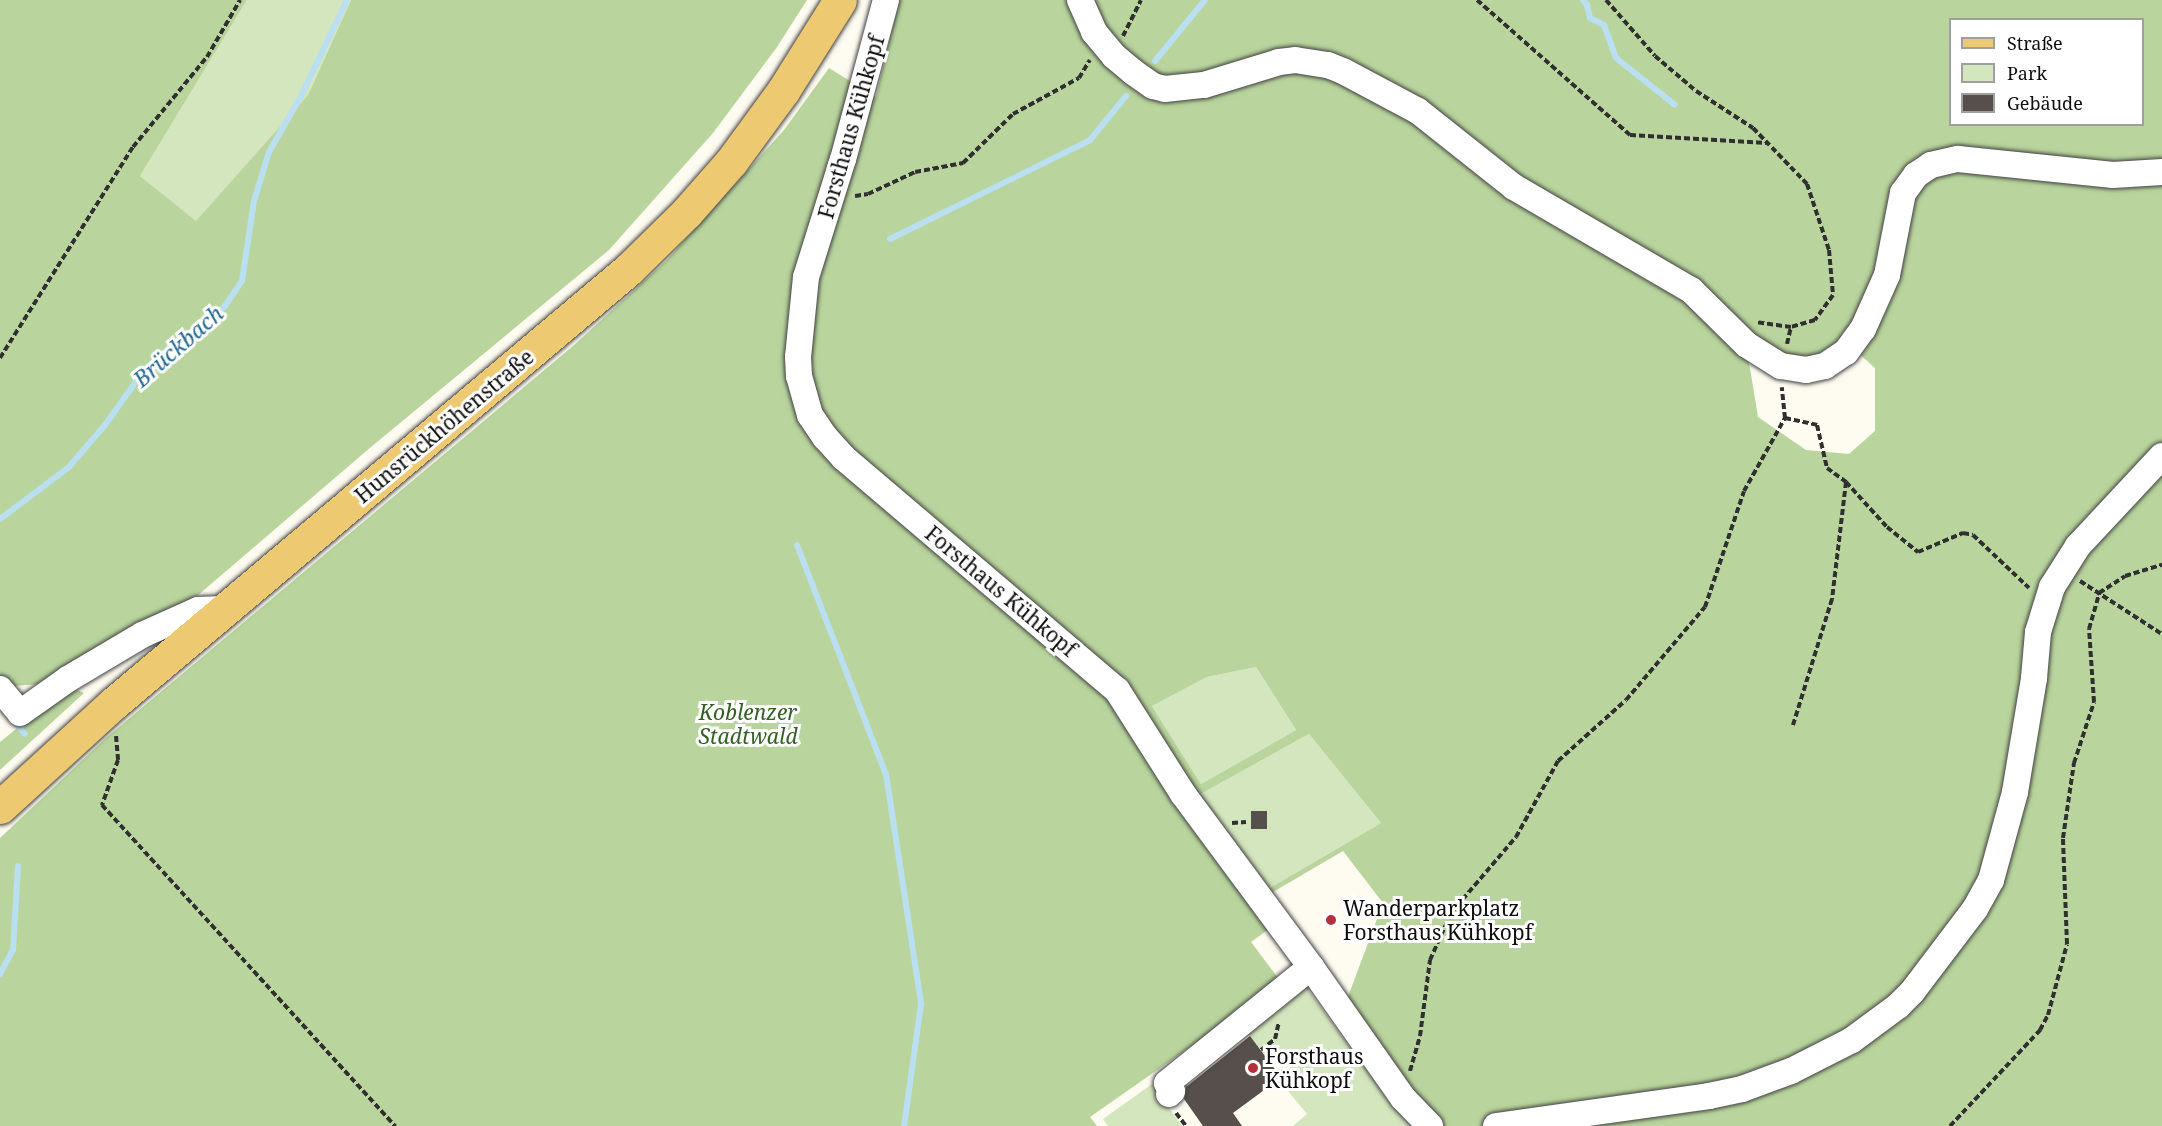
<!DOCTYPE html>
<html>
<head>
<meta charset="utf-8">
<style>
	body { margin:0 }
	#map { position:relative; width:2162px; height:1126px; overflow:hidden; background:#fefbf1; font-family:"Noto Serif",serif }
	div>[style] { position:absolute }
	.green>* { inset:0; background:#d4e6bd }
	.forest>* { inset:0; background:#b9d59d }
	.stream>* { height:6px; margin:-3px; padding:0 3px; transform-origin:3px; border-radius:3px; background:#b9dff1 }
	.building>* { inset:0; background:#564f4b; transform-origin:0 0 }
	.path>* { height:4px; margin-top:-2px; transform-origin:0; background:repeating-linear-gradient(90deg,#303030 0 6px,transparent 0 9px) }
	.roads { filter:drop-shadow(0 0 2px #414141) drop-shadow(0 0 2px #414141) }
	.minor>* { height:26px; margin:-13px; padding:0 13px; transform-origin:13px; border-radius:13px; background:#fff }
	.major>* { height:33px; margin:-16.5px; padding:0 16.5px; transform-origin:16.5px; border-radius:16.5px; background:#edc971 }
	.dots>* { width:16px; height:16px; translate:-50% -50%; box-sizing:border-box; border:3px solid #fff; border-radius:50% }
	span { translate:-50% -50%; white-space:nowrap; text-align:center; line-height:1.15; -webkit-text-stroke:6px #fff; paint-order:stroke }
	.street-label { font-size:21px; color:#0e0e0e }
	.park-label { font-size:21px; color:#336124; font-style:italic }
	.poi-label { font-size:21px; color:#0e0e0e }
	.left { translate:0 -50%; text-align:left }
	.water-label { font-size:22px; color:#216996; font-style:italic }
	.legend { position:absolute; left:1949px; top:18px; width:195px; height:108px; box-sizing:border-box; background:#fff; border:2px solid #9f9f9f; margin:0; padding:8px 10px; list-style:none; font-size:18px; color:#0e0e0e }
	.legend li { display:flex; align-items:center; gap:12px; height:30px }
	.legend b { width:30px; border:2px solid #9f9f9f }
</style>
</head>
<body>
<div id="map">
	<div class="green">
		<div style="clip-path:polygon(247px 0,351px 0,308px 95px,196px 222px,140px 176px)"></div>
		<div style="clip-path:polygon(1256px 667px,1296px 730px,1201px 784px,1152px 706px,1207px 677px)"></div>
		<div style="clip-path:polygon(1309px 734px,1381px 823px,1268px 889px,1197px 796px)"></div>
		<div style="clip-path:polygon(1303px 983px,1371px 1076px,1413px 1126px,1293px 1126px,1307px 1114px,1288px 1091px,1301px 1081px,1274px 1046px,1264px 1054px,1245px 1030px)"></div>
		<div style="clip-path:polygon(1152px 1084px,1182px 1126px,1108px 1126px,1103px 1119px)"></div>
	</div>
	<div class="forest">
		<div style="clip-path:polygon(0 0,247px 0,140px 176px,196px 221px,308px 95px,351px 0,807px 0,777px 47px,713px 133px,609px 250px,371px 447px,190px 602px,41px 684px,0 687px)"></div>
		<div style="clip-path:polygon(evenodd,899px 0,2162px 0,2162px 1126px,1419px 1126px,1300px 970px,1090px 1117px,1097px 1126px,0 1126px,0 838px,106px 738px,573px 346px,666px 261px,784px 130px,829px 68px,876px 97px,899px 0,1950px 20px,2142px 20px,2142px 124px,1950px 124px,1950px 20px,899px 0,1856px 351px,1875px 368px,1875px 431px,1849px 454px,1806px 450px,1758px 417px,1748px 356px,1827px 372px,1856px 351px,899px 0,1256px 667px,1296px 730px,1201px 784px,1152px 706px,1207px 677px,1256px 667px,899px 0,1309px 734px,1381px 823px,1268px 889px,1197px 796px,1309px 734px,899px 0,1343px 851px,1383px 903px,1346px 1002px,1268px 895px,1343px 851px,899px 0,1273px 926px,1302px 966px,1281px 982px,1251px 942px,1273px 926px)"></div>
		<div style="clip-path:polygon(73px 688px,84px 693px,0 770px,0 742px,31px 717px)"></div>
	</div>
	<div class="stream">
		<div style="left:1583px;top:0;width:6px;rotate:51deg"></div>
		<div style="left:1587px;top:5px;width:13px;rotate:77deg"></div>
		<div style="left:1590px;top:18px;width:16px;rotate:27deg"></div>
		<div style="left:1604px;top:25px;width:35px;rotate:70deg"></div>
		<div style="left:1616px;top:58px;width:75px;rotate:38.5deg"></div>
		<div style="left:1155px;top:61px;width:79px;rotate:-50.7deg"></div>
		<div style="left:890px;top:239px;width:223px;rotate:-26.3deg"></div>
		<div style="left:1090px;top:140px;width:57px;rotate:-50.7deg"></div>
		<div style="left:0;top:519px;width:85px;rotate:-36.9deg"></div>
		<div style="left:68px;top:468px;width:57px;rotate:-49.3deg"></div>
		<div style="left:105px;top:425px;width:69px;rotate:-54.5deg"></div>
		<div style="left:145px;top:369px;width:44px;rotate:-41.3deg"></div>
		<div style="left:178px;top:340px;width:29px;rotate:-29deg"></div>
		<div style="left:203px;top:326px;width:30px;rotate:-42deg"></div>
		<div style="left:225px;top:306px;width:30px;rotate:-56deg"></div>
		<div style="left:242px;top:281px;width:81px;rotate:-81.5deg"></div>
		<div style="left:254px;top:201px;width:51px;rotate:-73deg"></div>
		<div style="left:269px;top:152px;width:64px;rotate:-60.3deg"></div>
		<div style="left:301px;top:96px;width:106px;rotate:-64.4deg"></div>
		<div style="left:797px;top:545px;width:246px;rotate:68.8deg"></div>
		<div style="left:886px;top:774px;width:233px;rotate:81.3deg"></div>
		<div style="left:921px;top:1004px;width:123px;rotate:97.9deg"></div>
		<div style="left:16px;top:724px;width:13px;rotate:48deg"></div>
		<div style="left:0;top:974px;width:27px;rotate:-62deg"></div>
		<div style="left:13px;top:950px;width:84px;rotate:-86.6deg"></div>
	</div>
	<div class="building">
		<div style="left:1251px;top:811px;width:16px;height:18px"></div>
		<div style="clip-path:polygon(1250px 1036px,1277px 1072px,1275px 1074px,1279px 1079px,1233px 1113px,1242px 1126px,1203px 1126px,1184px 1099px,1186px 1087px)"></div>
	</div>
	<div class="path">
		<div style="left:1477px;top:0;width:204px;rotate:41.4deg"></div>
		<div style="left:1630px;top:135px;width:137px;rotate:3.3deg"></div>
		<div style="left:1606px;top:0;width:74px;rotate:48.8deg"></div>
		<div style="left:1655px;top:56px;width:54px;rotate:40.5deg"></div>
		<div style="left:1696px;top:91px;width:68px;rotate:33deg"></div>
		<div style="left:1753px;top:128px;width:78px;rotate:46deg"></div>
		<div style="left:1807px;top:184px;width:70px;rotate:71.6deg"></div>
		<div style="left:1829px;top:250px;width:45px;rotate:84.9deg"></div>
		<div style="left:1833px;top:295px;width:31px;rotate:126deg"></div>
		<div style="left:1815px;top:320px;width:25px;rotate:164deg"></div>
		<div style="left:1791px;top:327px;width:34px;rotate:-172deg"></div>
		<div style="left:1123px;top:36px;width:40px;rotate:-63.4deg"></div>
		<div style="left:855px;top:196px;width:13px;rotate:-9deg"></div>
		<div style="left:868px;top:194px;width:52px;rotate:-25.1deg"></div>
		<div style="left:915px;top:172px;width:49px;rotate:-10.6deg"></div>
		<div style="left:963px;top:163px;width:70px;rotate:-44.4deg"></div>
		<div style="left:1013px;top:114px;width:75px;rotate:-28.6deg"></div>
		<div style="left:1079px;top:78px;width:21px;rotate:-59deg"></div>
		<div style="left:1787px;top:344px;width:17px;rotate:-77deg"></div>
		<div style="left:0;top:358px;width:249px;rotate:-57.8deg"></div>
		<div style="left:133px;top:147px;width:117px;rotate:-50.6deg"></div>
		<div style="left:207px;top:57px;width:66px;rotate:-59.9deg"></div>
		<div style="left:1785px;top:418px;width:33px;rotate:12deg"></div>
		<div style="left:1817px;top:425px;width:44px;rotate:76.9deg"></div>
		<div style="left:1827px;top:468px;width:24px;rotate:36deg"></div>
		<div style="left:1846px;top:482px;width:118px;rotate:96.8deg"></div>
		<div style="left:1832px;top:599px;width:132px;rotate:107.2deg"></div>
		<div style="left:1846px;top:482px;width:61px;rotate:47.7deg"></div>
		<div style="left:1887px;top:527px;width:40px;rotate:39deg"></div>
		<div style="left:1918px;top:552px;width:49px;rotate:-22.9deg"></div>
		<div style="left:1963px;top:533px;width:10px;rotate:11deg"></div>
		<div style="left:1973px;top:535px;width:77px;rotate:43.4deg"></div>
		<div style="left:2080px;top:581px;width:98px;rotate:32.9deg"></div>
		<div style="left:116px;top:736px;width:24px;rotate:85deg"></div>
		<div style="left:118px;top:760px;width:48px;rotate:109.6deg"></div>
		<div style="left:102px;top:805px;width:435px;rotate:47.6deg"></div>
		<div style="left:1232px;top:823px;width:14px;rotate:-4deg"></div>
		<div style="left:1261px;top:1050px;width:18px;rotate:-38deg"></div>
		<div style="left:1275px;top:1039px;width:17px;rotate:-77deg"></div>
		<div style="left:1410px;top:1071px;width:36px;rotate:-74deg"></div>
		<div style="left:1420px;top:1036px;width:77px;rotate:-82.5deg"></div>
		<div style="left:1430px;top:960px;width:51px;rotate:-65.9deg"></div>
		<div style="left:1451px;top:913px;width:100px;rotate:-49.5deg"></div>
		<div style="left:1516px;top:837px;width:87px;rotate:-61.1deg"></div>
		<div style="left:1558px;top:761px;width:91px;rotate:-41.9deg"></div>
		<div style="left:1626px;top:700px;width:122px;rotate:-49.7deg"></div>
		<div style="left:1705px;top:607px;width:122px;rotate:-71.4deg"></div>
		<div style="left:1744px;top:491px;width:84px;rotate:-60.7deg"></div>
		<div style="left:1785px;top:418px;width:31px;rotate:-96deg"></div>
		<div style="left:1176px;top:1113px;width:16px;rotate:52deg"></div>
		<div style="left:1950px;top:1126px;width:132px;rotate:-46.8deg"></div>
		<div style="left:2040px;top:1030px;width:17px;rotate:-62deg"></div>
		<div style="left:2048px;top:1015px;width:73px;rotate:-75deg"></div>
		<div style="left:2067px;top:944px;width:106px;rotate:-92.2deg"></div>
		<div style="left:2063px;top:838px;width:76px;rotate:-81.7deg"></div>
		<div style="left:2074px;top:763px;width:64px;rotate:-71.8deg"></div>
		<div style="left:2094px;top:702px;width:73px;rotate:-93.9deg"></div>
		<div style="left:2089px;top:629px;width:37px;rotate:-74deg"></div>
		<div style="left:2099px;top:593px;width:31px;rotate:-33deg"></div>
		<div style="left:2125px;top:576px;width:39px;rotate:-17deg"></div>
	</div>
	<div class="roads">
		<div class="minor">
			<div style="left:886px;top:0;width:165px;rotate:105.1deg"></div>
			<div style="left:843px;top:159px;width:124px;rotate:107.4deg"></div>
			<div style="left:806px;top:277px;width:80px;rotate:95.7deg"></div>
			<div style="left:798px;top:357px;width:19px;rotate:87deg"></div>
			<div style="left:799px;top:376px;width:41px;rotate:74.2deg"></div>
			<div style="left:810px;top:415px;width:27px;rotate:56deg"></div>
			<div style="left:825px;top:437px;width:28px;rotate:48deg"></div>
			<div style="left:844px;top:458px;width:358px;rotate:40.4deg"></div>
			<div style="left:1117px;top:690px;width:123px;rotate:57.6deg"></div>
			<div style="left:1183px;top:794px;width:215px;rotate:53.5deg"></div>
			<div style="left:1311px;top:967px;width:160px;rotate:54.9deg"></div>
			<div style="left:1403px;top:1098px;width:39px;rotate:46deg"></div>
			<div style="left:1080px;top:0;width:35px;rotate:66deg"></div>
			<div style="left:1094px;top:32px;width:31px;rotate:50deg"></div>
			<div style="left:1114px;top:56px;width:25px;rotate:40deg"></div>
			<div style="left:1133px;top:72px;width:24px;rotate:35deg"></div>
			<div style="left:1153px;top:86px;width:12px;rotate:14deg"></div>
			<div style="left:1165px;top:89px;width:39px;rotate:-6deg"></div>
			<div style="left:1204px;top:85px;width:78px;rotate:-17deg"></div>
			<div style="left:1279px;top:62px;width:16px;rotate:-7deg"></div>
			<div style="left:1295px;top:60px;width:33px;rotate:9deg"></div>
			<div style="left:1328px;top:65px;width:16px;rotate:22deg"></div>
			<div style="left:1343px;top:71px;width:85px;rotate:28.1deg"></div>
			<div style="left:1418px;top:111px;width:122px;rotate:38.4deg"></div>
			<div style="left:1514px;top:187px;width:205px;rotate:30.2deg"></div>
			<div style="left:1691px;top:290px;width:78px;rotate:44.5deg"></div>
			<div style="left:1747px;top:345px;width:40px;rotate:32deg"></div>
			<div style="left:1781px;top:366px;width:25px;rotate:9deg"></div>
			<div style="left:1806px;top:370px;width:19px;rotate:-12deg"></div>
			<div style="left:1825px;top:366px;width:25px;rotate:-34deg"></div>
			<div style="left:1846px;top:352px;width:29px;rotate:-54deg"></div>
			<div style="left:1863px;top:329px;width:59px;rotate:-66deg"></div>
			<div style="left:1887px;top:275px;width:84px;rotate:-79deg"></div>
			<div style="left:1903px;top:193px;width:22px;rotate:-54deg"></div>
			<div style="left:1916px;top:175px;width:18px;rotate:-34deg"></div>
			<div style="left:1931px;top:165px;width:28px;rotate:-13deg"></div>
			<div style="left:1958px;top:159px;width:156px;rotate:5.9deg"></div>
			<div style="left:2113px;top:175px;width:49px;rotate:-3.5deg"></div>
			<div style="left:0;top:689px;width:31px;rotate:50deg"></div>
			<div style="left:20px;top:713px;width:59px;rotate:-35.3deg"></div>
			<div style="left:68px;top:679px;width:86px;rotate:-30.7deg"></div>
			<div style="left:142px;top:635px;width:61px;rotate:-24.1deg"></div>
			<div style="left:198px;top:610px;width:26px;rotate:-2deg"></div>
			<div style="left:1169px;top:1094px;width:4px;rotate:-45deg"></div>
			<div style="left:1172px;top:1091px;width:9px;rotate:-122deg"></div>
			<div style="left:1167px;top:1083px;width:185px;rotate:-38.9deg"></div>
			<div style="left:1496px;top:1126px;width:215px;rotate:-8deg"></div>
			<div style="left:1709px;top:1096px;width:34px;rotate:-12deg"></div>
			<div style="left:1742px;top:1089px;width:52px;rotate:-20.2deg"></div>
			<div style="left:1791px;top:1071px;width:68px;rotate:-26.9deg"></div>
			<div style="left:1852px;top:1040px;width:57px;rotate:-36.5deg"></div>
			<div style="left:1898px;top:1006px;width:20px;rotate:-45deg"></div>
			<div style="left:1912px;top:992px;width:104px;rotate:-52.8deg"></div>
			<div style="left:1975px;top:909px;width:33px;rotate:-61deg"></div>
			<div style="left:1991px;top:880px;width:91px;rotate:-74.7deg"></div>
			<div style="left:2015px;top:792px;width:116px;rotate:-80.5deg"></div>
			<div style="left:2034px;top:678px;width:46px;rotate:-85deg"></div>
			<div style="left:2038px;top:632px;width:47px;rotate:-72.7deg"></div>
			<div style="left:2052px;top:587px;width:49px;rotate:-57.6deg"></div>
			<div style="left:2078px;top:546px;width:123px;rotate:-47deg"></div>
		</div>
		<div class="major">
			<div style="left:0;top:807px;width:154px;rotate:-42.4deg"></div>
			<div style="left:114px;top:703px;width:673px;rotate:-40.12deg"></div>
			<div style="left:629px;top:269px;width:81px;rotate:-44.5deg"></div>
			<div style="left:687px;top:212px;width:67px;rotate:-48.7deg"></div>
			<div style="left:731px;top:162px;width:88px;rotate:-53.8deg"></div>
			<div style="left:783px;top:91px;width:107px;rotate:-57.9deg"></div>
		</div>
	</div>
	<div class="dots">
		<div style="left:1331px;top:920px;background:#b3313e"></div>
		<div style="left:1253px;top:1068px;background:#b3313e"></div>
	</div>
	<div class="street-label">
		<span style="left:851px;top:127px;rotate:-74deg">Forsthaus Kühkopf</span>
		<span style="left:444px;top:426px;rotate:-40deg">Hunsrückhöhenstraße</span>
		<span style="left:1001px;top:591px;rotate:40deg">Forsthaus Kühkopf</span>
	</div>
	<div class="park-label">
		<span style="left:748px;top:724px">Koblenzer<br>Stadtwald</span>
	</div>
	<div class="poi-label">
		<span class="left" style="left:1343px;top:920px">Wanderparkplatz<br>Forsthaus Kühkopf</span>
		<span class="left" style="left:1265px;top:1068px">Forsthaus<br>Kühkopf</span>
	</div>
	<div class="water-label">
		<span style="left:178px;top:346px;rotate:-41deg">Brückbach</span>
	</div>
	<ul class="legend">
	<li><b style="height:8px;background:#edc971"></b>Straße</li>
	<li><b style="height:16px;background:#d4e6bd"></b>Park</li>
	<li><b style="height:16px;background:#564f4b"></b>Gebäude</li>
	</ul>
</div>
</body>
</html>
